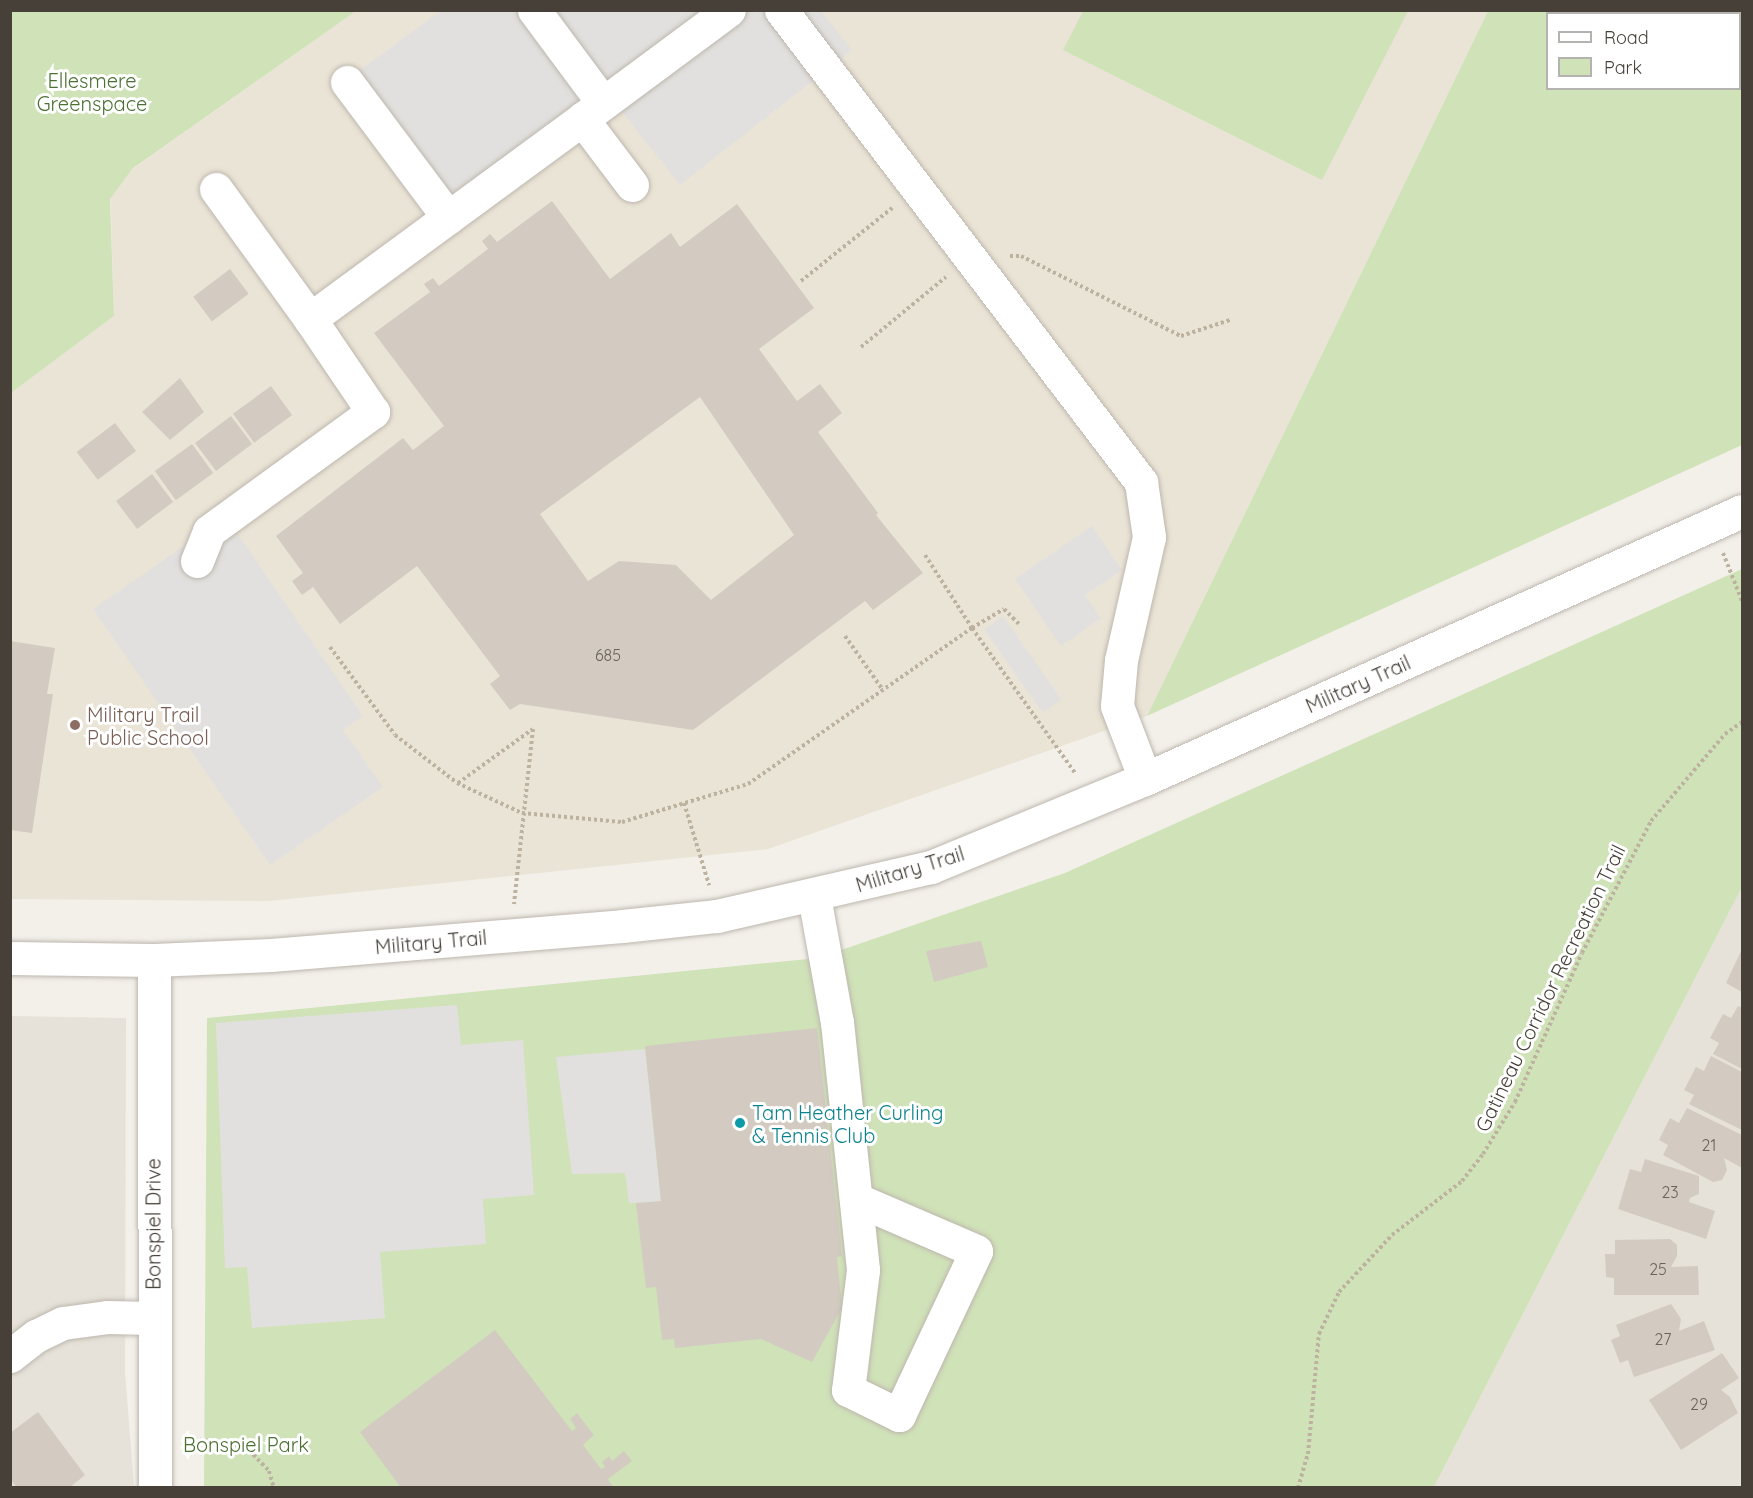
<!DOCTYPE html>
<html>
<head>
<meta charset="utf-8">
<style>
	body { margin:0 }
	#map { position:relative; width:1753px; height:1498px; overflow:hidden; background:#f3f0ea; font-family:Quicksand,sans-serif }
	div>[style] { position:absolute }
	.residential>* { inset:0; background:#e6e2d9 }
	.education>* { inset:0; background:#eae4d6 }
	.green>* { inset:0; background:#d0e2b8 }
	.parking>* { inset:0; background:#e2e0de; transform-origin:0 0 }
	.building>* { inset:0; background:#d3cbc1; transform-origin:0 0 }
	.path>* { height:4px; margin-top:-2px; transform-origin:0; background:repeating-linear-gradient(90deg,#bdb2a0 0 3px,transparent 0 6px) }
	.roads { filter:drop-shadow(0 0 2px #bdb7ae) drop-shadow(0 0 2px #bdb7ae) }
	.minor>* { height:33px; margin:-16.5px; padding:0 16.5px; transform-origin:16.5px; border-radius:16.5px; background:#fff }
	.dots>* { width:16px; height:16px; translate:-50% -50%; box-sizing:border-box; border:3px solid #fff; border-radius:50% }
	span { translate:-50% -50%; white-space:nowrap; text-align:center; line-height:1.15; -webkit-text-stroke:6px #fff; paint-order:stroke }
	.number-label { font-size:16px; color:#69635b }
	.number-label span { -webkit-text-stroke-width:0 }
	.park-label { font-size:20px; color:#4c7133 }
	.street-label { font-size:20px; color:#464039 }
	.education-label { font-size:20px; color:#785e54 }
	.left { translate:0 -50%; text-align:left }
	.culture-label { font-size:20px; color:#0d838f }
	.frame { position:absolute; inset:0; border:12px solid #464039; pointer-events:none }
	.legend { position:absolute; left:1546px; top:12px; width:195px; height:78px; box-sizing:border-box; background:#fff; border:2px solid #b5b3b0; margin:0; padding:8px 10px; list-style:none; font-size:18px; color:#464039 }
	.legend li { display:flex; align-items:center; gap:12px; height:30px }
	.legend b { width:30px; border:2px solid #b5b3b0 }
</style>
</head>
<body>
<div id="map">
	<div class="residential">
		<div style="clip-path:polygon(1742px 887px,1742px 1487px,1434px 1487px)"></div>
		<div style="clip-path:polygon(11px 1016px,126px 1018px,125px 1372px,134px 1487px,11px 1488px)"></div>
	</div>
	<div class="education">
		<div style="clip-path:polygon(356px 11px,1488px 11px,1147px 716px,768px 849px,270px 901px,11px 899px,11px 393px,114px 316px,110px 185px)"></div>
	</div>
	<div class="green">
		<div style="clip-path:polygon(11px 10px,356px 11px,132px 169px,110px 199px,114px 316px,11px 393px)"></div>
		<div style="clip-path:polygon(1083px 11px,1083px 10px,1408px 11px,1322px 180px,1063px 50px)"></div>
		<div style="clip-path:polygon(evenodd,1488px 11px,1742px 11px,1742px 445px,1147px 716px,1488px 11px,1548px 14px,1740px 14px,1740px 88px,1548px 88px,1548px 14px)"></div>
		<div style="clip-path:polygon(1742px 569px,1742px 887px,1434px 1487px,204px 1488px,207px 1018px,818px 958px,1065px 873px)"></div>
	</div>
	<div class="parking">
		<div style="clip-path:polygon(441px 11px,821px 11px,852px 50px,680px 185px,621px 111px,448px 212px,342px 83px)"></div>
		<div style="clip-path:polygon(226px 517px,363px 716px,343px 730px,383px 787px,270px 865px,93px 609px)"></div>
		<div style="clip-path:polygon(1092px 526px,1122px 570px,1085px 595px,1101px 618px,1061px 646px,1015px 579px)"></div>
		<div style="left:1003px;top:616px;width:102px;height:23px;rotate:55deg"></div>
		<div style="clip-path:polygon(457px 1005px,461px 1045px,523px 1040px,534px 1195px,483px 1199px,486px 1244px,380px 1252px,385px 1318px,252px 1328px,247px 1267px,225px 1268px,216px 1023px)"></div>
		<div style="clip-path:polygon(645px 1049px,661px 1202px,629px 1203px,625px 1173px,572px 1174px,556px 1057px)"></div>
	</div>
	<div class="building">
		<div style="clip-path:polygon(evenodd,552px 201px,610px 279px,671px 233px,680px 247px,737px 204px,814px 308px,759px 349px,797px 401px,820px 384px,842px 413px,818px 432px,878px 513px,876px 515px,923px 573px,873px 610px,865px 601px,693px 730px,520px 704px,510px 710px,490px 684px,500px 676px,417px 566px,340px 624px,313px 587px,302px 595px,292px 581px,303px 573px,276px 536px,403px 438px,413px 450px,444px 426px,374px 333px,430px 292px,424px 284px,433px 278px,439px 286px,488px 249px,482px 241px,490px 234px,497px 242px,552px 201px,700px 397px,794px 535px,711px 600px,676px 565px,619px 561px,588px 581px,540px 514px,700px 397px)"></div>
		<div style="left:230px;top:269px;width:31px;height:46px;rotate:53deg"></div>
		<div style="clip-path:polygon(180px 378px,204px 412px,170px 440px,142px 412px)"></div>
		<div style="left:271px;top:386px;width:36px;height:47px;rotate:54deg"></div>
		<div style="left:231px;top:416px;width:35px;height:45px;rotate:53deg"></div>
		<div style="left:115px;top:423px;width:35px;height:48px;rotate:53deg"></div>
		<div style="left:192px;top:444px;width:36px;height:46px;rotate:54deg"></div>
		<div style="left:152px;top:474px;width:35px;height:45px;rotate:53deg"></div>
		<div style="clip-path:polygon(10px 641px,55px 648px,47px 694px,53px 694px,32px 833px,10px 830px)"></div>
		<div style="clip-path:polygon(981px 941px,988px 967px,934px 982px,926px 951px)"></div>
		<div style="clip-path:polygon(1742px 949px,1742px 992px,1726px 983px)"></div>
		<div style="clip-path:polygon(1738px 1006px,1742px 1008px,1742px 1069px,1713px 1054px,1719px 1043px,1710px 1038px,1723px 1014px,1731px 1018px)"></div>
		<div style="clip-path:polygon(817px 1028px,842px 1256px,837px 1257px,842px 1308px,812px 1362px,761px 1339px,675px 1348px,674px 1339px,662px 1340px,656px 1287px,646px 1288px,636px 1203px,661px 1201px,645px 1046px)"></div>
		<div style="clip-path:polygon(1711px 1056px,1742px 1072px,1742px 1130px,1689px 1104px,1694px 1095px,1684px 1090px,1696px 1067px,1704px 1071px)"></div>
		<div style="clip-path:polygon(1687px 1108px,1742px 1135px,1742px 1168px,1724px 1158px,1727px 1170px,1722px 1180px,1713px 1182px,1663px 1155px,1668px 1145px,1659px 1140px,1670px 1118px,1679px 1123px)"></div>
		<div style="clip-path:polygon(1645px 1159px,1699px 1176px,1699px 1194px,1690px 1198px,1689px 1202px,1715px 1211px,1706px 1239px,1618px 1209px,1630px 1169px,1641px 1172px)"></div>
		<div style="clip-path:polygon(1670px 1239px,1677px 1245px,1677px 1256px,1671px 1267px,1698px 1266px,1699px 1295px,1614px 1295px,1614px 1278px,1606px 1277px,1605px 1254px,1615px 1254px,1615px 1240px)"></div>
		<div style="clip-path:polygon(1671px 1304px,1681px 1319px,1679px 1331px,1704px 1321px,1715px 1350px,1634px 1377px,1628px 1360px,1620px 1363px,1611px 1340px,1620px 1336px,1616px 1325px)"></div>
		<div style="clip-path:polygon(495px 1330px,572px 1431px,576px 1428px,570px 1419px,577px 1413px,594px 1435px,583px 1445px,601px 1469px,605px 1467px,602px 1462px,609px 1456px,612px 1461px,624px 1451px,632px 1461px,608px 1479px,614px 1488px,401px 1488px,360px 1432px)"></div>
		<div style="clip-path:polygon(1722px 1353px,1739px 1378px,1721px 1390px,1730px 1397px,1738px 1413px,1681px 1450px,1649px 1400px)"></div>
		<div style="clip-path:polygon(38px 1412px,85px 1475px,69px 1488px,17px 1488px,10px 1479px,10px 1433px)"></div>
	</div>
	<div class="path">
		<div style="left:1010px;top:256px;width:11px"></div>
		<div style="left:1021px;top:256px;width:179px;rotate:26.6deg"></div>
		<div style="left:1181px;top:336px;width:52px;rotate:-18.1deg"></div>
		<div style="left:801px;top:281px;width:117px;rotate:-38.7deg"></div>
		<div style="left:861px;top:347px;width:110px;rotate:-39.5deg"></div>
		<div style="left:1723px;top:553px;width:52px;rotate:68.4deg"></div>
		<div style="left:925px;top:555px;width:87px;rotate:57.2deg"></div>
		<div style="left:972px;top:628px;width:37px;rotate:-31deg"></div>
		<div style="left:1004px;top:609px;width:21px;rotate:45deg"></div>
		<div style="left:845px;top:636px;width:66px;rotate:54.9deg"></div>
		<div style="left:330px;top:647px;width:109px;rotate:53.5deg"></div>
		<div style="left:395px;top:735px;width:78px;rotate:37.7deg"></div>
		<div style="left:457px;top:783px;width:72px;rotate:24.8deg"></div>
		<div style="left:522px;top:813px;width:100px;rotate:5.1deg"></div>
		<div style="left:622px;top:822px;width:132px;rotate:-16.8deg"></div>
		<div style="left:748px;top:784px;width:273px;rotate:-34.9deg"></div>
		<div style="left:972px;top:628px;width:178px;rotate:54.6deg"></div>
		<div style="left:458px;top:783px;width:92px;rotate:-35.8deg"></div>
		<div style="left:533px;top:729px;width:176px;rotate:96.2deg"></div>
		<div style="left:684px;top:803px;width:86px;rotate:73deg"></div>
		<div style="left:188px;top:1438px;width:58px;rotate:8deg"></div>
		<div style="left:245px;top:1446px;width:35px;rotate:46deg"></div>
		<div style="left:269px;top:1471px;width:18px;rotate:74deg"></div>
		<div style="left:1298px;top:1488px;width:35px;rotate:-74deg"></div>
		<div style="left:1308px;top:1454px;width:121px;rotate:-84.8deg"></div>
		<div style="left:1319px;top:1334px;width:47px;rotate:-64.5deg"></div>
		<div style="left:1339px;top:1292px;width:78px;rotate:-47.1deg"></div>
		<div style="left:1392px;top:1235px;width:88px;rotate:-37.6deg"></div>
		<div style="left:1462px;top:1181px;width:34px;rotate:-52deg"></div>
		<div style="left:1483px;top:1154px;width:61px;rotate:-58.4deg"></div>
		<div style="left:1515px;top:1102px;width:163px;rotate:-65.8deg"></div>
		<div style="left:1582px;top:953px;width:149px;rotate:-62.4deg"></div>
		<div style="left:1651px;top:821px;width:114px;rotate:-49.6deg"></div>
		<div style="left:1725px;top:734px;width:21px;rotate:-35deg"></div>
	</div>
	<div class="roads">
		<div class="minor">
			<div style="left:534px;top:10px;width:116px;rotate:53.4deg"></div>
			<div style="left:781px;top:10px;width:594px;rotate:52.67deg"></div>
			<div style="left:1141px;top:482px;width:56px;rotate:81.7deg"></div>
			<div style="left:1149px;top:537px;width:126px;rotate:102.8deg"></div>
			<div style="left:1121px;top:660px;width:46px;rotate:95deg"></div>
			<div style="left:1117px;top:706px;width:78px;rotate:69deg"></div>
			<div style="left:347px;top:82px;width:169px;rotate:53.2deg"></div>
			<div style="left:632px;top:185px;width:83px;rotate:-127.1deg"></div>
			<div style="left:582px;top:119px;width:183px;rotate:-36.6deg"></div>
			<div style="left:216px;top:189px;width:160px;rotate:54.1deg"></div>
			<div style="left:197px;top:561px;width:32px;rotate:-68deg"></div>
			<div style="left:209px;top:531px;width:203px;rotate:-36deg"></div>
			<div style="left:373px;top:412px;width:112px;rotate:-124.1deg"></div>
			<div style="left:310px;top:319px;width:338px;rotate:-36.3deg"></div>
			<div style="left:814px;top:896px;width:128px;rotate:79.7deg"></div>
			<div style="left:837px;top:1022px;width:249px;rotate:84deg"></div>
			<div style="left:863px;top:1270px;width:121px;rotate:97.1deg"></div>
			<div style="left:848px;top:1390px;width:57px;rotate:26.1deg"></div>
			<div style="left:899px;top:1415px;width:181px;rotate:-64.8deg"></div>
			<div style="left:976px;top:1251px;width:129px;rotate:-156.6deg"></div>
			<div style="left:10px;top:958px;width:144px;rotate:0.8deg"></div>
			<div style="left:154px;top:960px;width:117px;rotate:-2.4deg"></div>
			<div style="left:271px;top:955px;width:352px;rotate:-4.7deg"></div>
			<div style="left:622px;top:926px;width:96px;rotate:-6deg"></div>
			<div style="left:717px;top:916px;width:220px;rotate:-12.9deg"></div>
			<div style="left:931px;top:867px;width:231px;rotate:-22.4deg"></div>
			<div style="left:1145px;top:779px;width:654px;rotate:-24.18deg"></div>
			<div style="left:154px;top:960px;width:528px;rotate:89.89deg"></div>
			<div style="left:10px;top:1356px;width:33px;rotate:-38deg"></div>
			<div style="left:36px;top:1336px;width:30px;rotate:-26deg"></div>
			<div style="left:63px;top:1323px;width:44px;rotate:-7.8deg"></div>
			<div style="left:107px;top:1317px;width:46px;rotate:1.2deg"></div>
		</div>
	</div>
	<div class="dots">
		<div style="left:75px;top:725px;background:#8d6e63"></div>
		<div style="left:740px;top:1123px;background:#0f9aa8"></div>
	</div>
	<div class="number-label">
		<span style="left:608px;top:655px">685</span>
		<span style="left:1709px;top:1145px">21</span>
		<span style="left:1670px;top:1192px">23</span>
		<span style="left:1658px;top:1269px">25</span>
		<span style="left:1663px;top:1339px">27</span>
		<span style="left:1699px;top:1404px">29</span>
	</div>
	<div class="park-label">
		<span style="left:92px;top:92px">Ellesmere<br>Greenspace</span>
		<span style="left:246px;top:1444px">Bonspiel Park</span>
	</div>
	<div class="street-label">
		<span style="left:1358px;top:684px;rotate:-24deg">Military Trail</span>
		<span style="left:910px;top:869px;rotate:-17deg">Military Trail</span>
		<span style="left:431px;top:942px;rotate:-5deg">Military Trail</span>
		<span style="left:1550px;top:988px;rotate:-64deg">Gatineau Corridor Recreation Trail</span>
		<span style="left:153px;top:1224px;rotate:-90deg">Bonspiel Drive</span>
	</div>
	<div class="education-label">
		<span class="left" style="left:87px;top:726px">Military Trail<br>Public School</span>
	</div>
	<div class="culture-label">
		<span class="left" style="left:752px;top:1124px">Tam Heather Curling<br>&amp; Tennis Club</span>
	</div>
	<div class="frame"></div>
	<ul class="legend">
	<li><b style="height:8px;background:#fff"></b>Road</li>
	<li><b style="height:16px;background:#d0e2b8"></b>Park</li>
	</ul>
</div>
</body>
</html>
